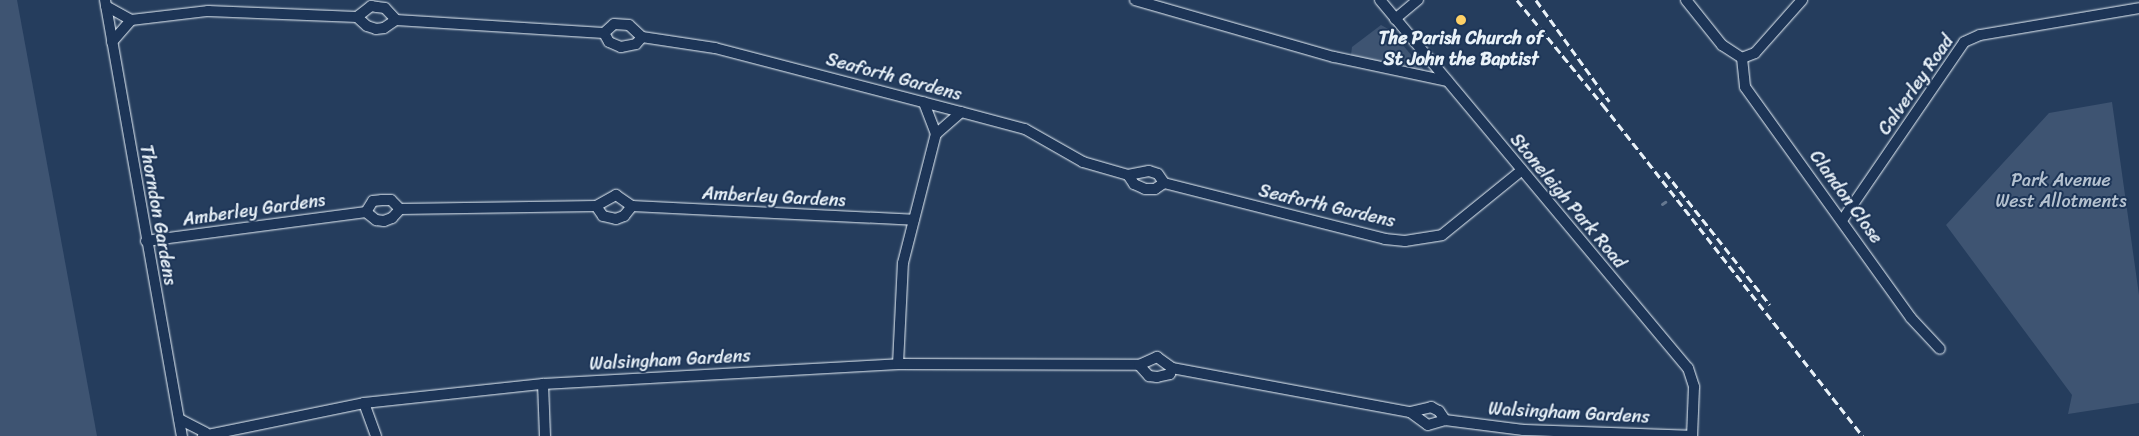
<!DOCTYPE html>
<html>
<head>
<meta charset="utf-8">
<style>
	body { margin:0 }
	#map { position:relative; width:2139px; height:436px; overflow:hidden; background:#253d5d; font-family:Sriracha,sans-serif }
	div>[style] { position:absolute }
	.green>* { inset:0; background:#3e5472 }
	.stream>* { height:3px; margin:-1.5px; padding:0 1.5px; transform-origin:1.5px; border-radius:1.5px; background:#657890 }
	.roads { filter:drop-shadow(0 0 1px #e8f1f8) drop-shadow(0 0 1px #e8f1f8) }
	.minor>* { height:10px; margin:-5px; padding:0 5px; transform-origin:5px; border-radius:5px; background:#1d3557 }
	.rail>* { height:3px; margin-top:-1.5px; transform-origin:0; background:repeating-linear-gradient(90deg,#e8f1f8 0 8px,transparent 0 12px) }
	.dots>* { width:14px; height:14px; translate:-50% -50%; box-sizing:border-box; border:2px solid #1d3557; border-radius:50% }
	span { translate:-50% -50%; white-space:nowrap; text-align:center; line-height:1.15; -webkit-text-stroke:4px #1d3557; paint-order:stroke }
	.poi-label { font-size:18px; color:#e8f1f8; font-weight:700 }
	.street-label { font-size:18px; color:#e8f1f8 }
	.park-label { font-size:18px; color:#b5c2d0 }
</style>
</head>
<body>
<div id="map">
	<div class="green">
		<div style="clip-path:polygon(0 0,17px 0,97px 436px,0 436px)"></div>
		<div style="clip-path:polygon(1381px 25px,1390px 30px,1424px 70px,1422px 72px,1355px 59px,1351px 55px,1352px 47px)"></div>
		<div style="clip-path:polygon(2112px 102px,2139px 295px,2139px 403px,2068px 414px,2072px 395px,1946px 225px,2049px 113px)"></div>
	</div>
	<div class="stream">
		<div style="left:1662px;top:204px;width:4px;rotate:-34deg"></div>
	</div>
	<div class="roads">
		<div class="minor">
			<div style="left:105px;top:0;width:443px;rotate:80deg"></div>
			<div style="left:1135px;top:0;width:207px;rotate:16deg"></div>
			<div style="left:1334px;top:57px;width:116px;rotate:12deg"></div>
			<div style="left:1380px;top:0;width:480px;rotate:50.1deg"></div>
			<div style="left:1688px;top:368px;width:20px;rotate:72deg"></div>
			<div style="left:1694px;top:387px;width:49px;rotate:92.3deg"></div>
			<div style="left:1686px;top:0;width:58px;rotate:51.3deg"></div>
			<div style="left:1722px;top:45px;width:24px;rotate:33deg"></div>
			<div style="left:106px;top:6px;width:29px;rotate:29deg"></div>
			<div style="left:357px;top:17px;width:18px;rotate:-38deg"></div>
			<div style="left:371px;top:6px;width:6px;rotate:9deg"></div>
			<div style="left:377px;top:7px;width:8px;rotate:7deg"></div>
			<div style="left:385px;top:8px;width:16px;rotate:47deg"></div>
			<div style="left:1395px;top:19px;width:30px;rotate:-40deg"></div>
			<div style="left:604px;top:33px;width:13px;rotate:-42deg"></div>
			<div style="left:614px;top:24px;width:15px;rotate:4deg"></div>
			<div style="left:629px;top:25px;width:18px;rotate:43deg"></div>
			<div style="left:642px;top:37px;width:74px;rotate:8.6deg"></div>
			<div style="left:715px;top:48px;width:254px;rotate:14.6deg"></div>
			<div style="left:961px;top:112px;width:66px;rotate:14.9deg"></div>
			<div style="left:1025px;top:129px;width:67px;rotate:29.6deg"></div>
			<div style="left:1083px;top:162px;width:47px;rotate:16.1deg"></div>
			<div style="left:1128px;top:175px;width:21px;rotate:-11deg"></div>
			<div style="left:1149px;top:171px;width:9px;rotate:18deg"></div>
			<div style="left:1158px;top:174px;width:11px;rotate:56deg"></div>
			<div style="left:1164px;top:183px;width:228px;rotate:14.2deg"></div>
			<div style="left:1385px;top:239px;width:20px;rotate:6deg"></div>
			<div style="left:1405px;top:241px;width:37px;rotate:-9deg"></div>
			<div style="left:1442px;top:235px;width:103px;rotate:-39.1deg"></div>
			<div style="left:604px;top:33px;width:10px;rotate:61deg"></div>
			<div style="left:609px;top:42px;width:13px;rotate:23deg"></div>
			<div style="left:621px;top:47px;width:15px;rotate:-11deg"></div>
			<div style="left:636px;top:44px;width:9px;rotate:-49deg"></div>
			<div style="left:112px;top:42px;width:29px;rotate:-49deg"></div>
			<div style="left:131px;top:20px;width:78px;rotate:-6.7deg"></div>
			<div style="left:208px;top:11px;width:149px;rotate:2.3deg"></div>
			<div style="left:357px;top:17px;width:13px;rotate:42deg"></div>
			<div style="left:367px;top:26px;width:9px;rotate:18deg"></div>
			<div style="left:376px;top:29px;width:8px;rotate:-7deg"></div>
			<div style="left:384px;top:28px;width:14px;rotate:-34deg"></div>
			<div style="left:396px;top:20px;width:208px;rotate:3.6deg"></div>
			<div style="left:1742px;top:58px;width:29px;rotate:84deg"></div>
			<div style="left:1745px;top:87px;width:284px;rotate:54.3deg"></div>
			<div style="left:1911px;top:318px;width:42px;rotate:46.9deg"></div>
			<div style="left:1742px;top:58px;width:14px;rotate:-21deg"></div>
			<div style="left:1755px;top:53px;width:71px;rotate:-48.4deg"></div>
			<div style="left:936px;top:134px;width:33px;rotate:-41deg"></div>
			<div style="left:1128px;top:175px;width:11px;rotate:56deg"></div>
			<div style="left:1134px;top:184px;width:12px;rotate:24deg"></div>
			<div style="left:1145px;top:189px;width:10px"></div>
			<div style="left:1155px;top:189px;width:11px;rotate:-34deg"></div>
			<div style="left:596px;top:206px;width:12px;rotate:55deg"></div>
			<div style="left:603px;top:216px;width:13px;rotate:13deg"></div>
			<div style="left:616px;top:219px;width:9px;rotate:-21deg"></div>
			<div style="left:624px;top:216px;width:13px;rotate:-51deg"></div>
			<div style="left:366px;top:212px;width:13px;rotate:-58deg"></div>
			<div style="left:373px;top:201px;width:9px;rotate:-6deg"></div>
			<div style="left:382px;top:200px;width:9px"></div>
			<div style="left:391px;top:200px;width:13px;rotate:45deg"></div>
			<div style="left:400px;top:209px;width:196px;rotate:-0.9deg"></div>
			<div style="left:596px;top:206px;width:23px;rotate:-29deg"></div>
			<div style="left:616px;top:195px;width:19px;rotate:35deg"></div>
			<div style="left:632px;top:206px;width:282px;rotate:2.8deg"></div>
			<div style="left:1843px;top:219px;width:214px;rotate:-55.6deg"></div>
			<div style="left:1964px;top:42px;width:17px;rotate:-24deg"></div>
			<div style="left:1980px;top:35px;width:161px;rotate:-9.6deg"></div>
			<div style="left:146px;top:241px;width:222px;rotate:-7.5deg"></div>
			<div style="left:366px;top:212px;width:13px;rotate:39deg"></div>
			<div style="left:376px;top:220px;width:8px;rotate:7deg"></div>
			<div style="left:384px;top:221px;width:9px;rotate:-21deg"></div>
			<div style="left:392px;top:218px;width:12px;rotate:-48deg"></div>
			<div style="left:898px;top:364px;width:101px;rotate:-87.2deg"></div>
			<div style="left:903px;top:263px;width:133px;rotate:-75.7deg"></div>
			<div style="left:936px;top:134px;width:34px;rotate:-111deg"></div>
			<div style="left:1139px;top:365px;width:15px;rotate:48deg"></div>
			<div style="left:1149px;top:376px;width:8px;rotate:7deg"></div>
			<div style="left:1157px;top:377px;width:13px;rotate:-13deg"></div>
			<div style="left:1170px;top:374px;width:6px;rotate:-72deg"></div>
			<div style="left:543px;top:384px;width:52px;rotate:87.8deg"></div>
			<div style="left:364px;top:403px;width:35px;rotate:70deg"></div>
			<div style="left:1410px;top:412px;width:22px;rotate:-13deg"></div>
			<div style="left:1431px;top:407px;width:9px;rotate:27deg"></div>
			<div style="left:1439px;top:411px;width:11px;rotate:56deg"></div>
			<div style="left:179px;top:419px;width:30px;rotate:27deg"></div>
			<div style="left:203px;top:436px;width:164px;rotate:-11.6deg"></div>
			<div style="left:364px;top:403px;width:180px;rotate:-6.1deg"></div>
			<div style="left:543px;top:384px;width:356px;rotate:-3.2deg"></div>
			<div style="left:898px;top:364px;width:241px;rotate:0.2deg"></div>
			<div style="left:1139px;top:365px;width:20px;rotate:-24deg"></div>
			<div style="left:1157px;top:357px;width:19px;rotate:36deg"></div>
			<div style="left:1172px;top:368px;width:242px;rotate:10.5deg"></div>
			<div style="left:1410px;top:412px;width:22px;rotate:36deg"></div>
			<div style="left:1428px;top:425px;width:18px;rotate:-16deg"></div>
			<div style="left:1445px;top:420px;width:79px;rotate:7.3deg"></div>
			<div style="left:1523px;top:430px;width:169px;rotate:2deg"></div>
		</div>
	</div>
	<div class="rail">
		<div style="left:1517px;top:0;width:136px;rotate:50.7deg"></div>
		<div style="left:1603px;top:105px;width:421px;rotate:51.9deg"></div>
		<div style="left:1536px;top:0;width:125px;rotate:54.1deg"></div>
		<div style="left:1665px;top:172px;width:169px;rotate:51.7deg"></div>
	</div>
	<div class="dots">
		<div style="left:1461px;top:20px;background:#ffd166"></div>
	</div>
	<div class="poi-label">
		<span style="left:1461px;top:49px">The Parish Church of<br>St John the Baptist</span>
	</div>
	<div class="street-label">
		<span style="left:894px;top:77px;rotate:15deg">Seaforth Gardens</span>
		<span style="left:1916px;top:85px;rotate:-55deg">Calverley Road</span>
		<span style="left:774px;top:197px;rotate:3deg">Amberley Gardens</span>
		<span style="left:1846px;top:197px;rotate:54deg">Clandon Close</span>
		<span style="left:1568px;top:201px;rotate:50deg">Stoneleigh Park Road</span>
		<span style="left:1327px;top:206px;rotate:13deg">Seaforth Gardens</span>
		<span style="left:254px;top:210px;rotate:-8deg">Amberley Gardens</span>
		<span style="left:158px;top:215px;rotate:80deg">Thorndon Gardens</span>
		<span style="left:670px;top:360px;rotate:-3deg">Walsingham Gardens</span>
		<span style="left:1569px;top:413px;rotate:3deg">Walsingham Gardens</span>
	</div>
	<div class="park-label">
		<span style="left:2061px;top:191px">Park Avenue<br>West Allotments</span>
	</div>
</div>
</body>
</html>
